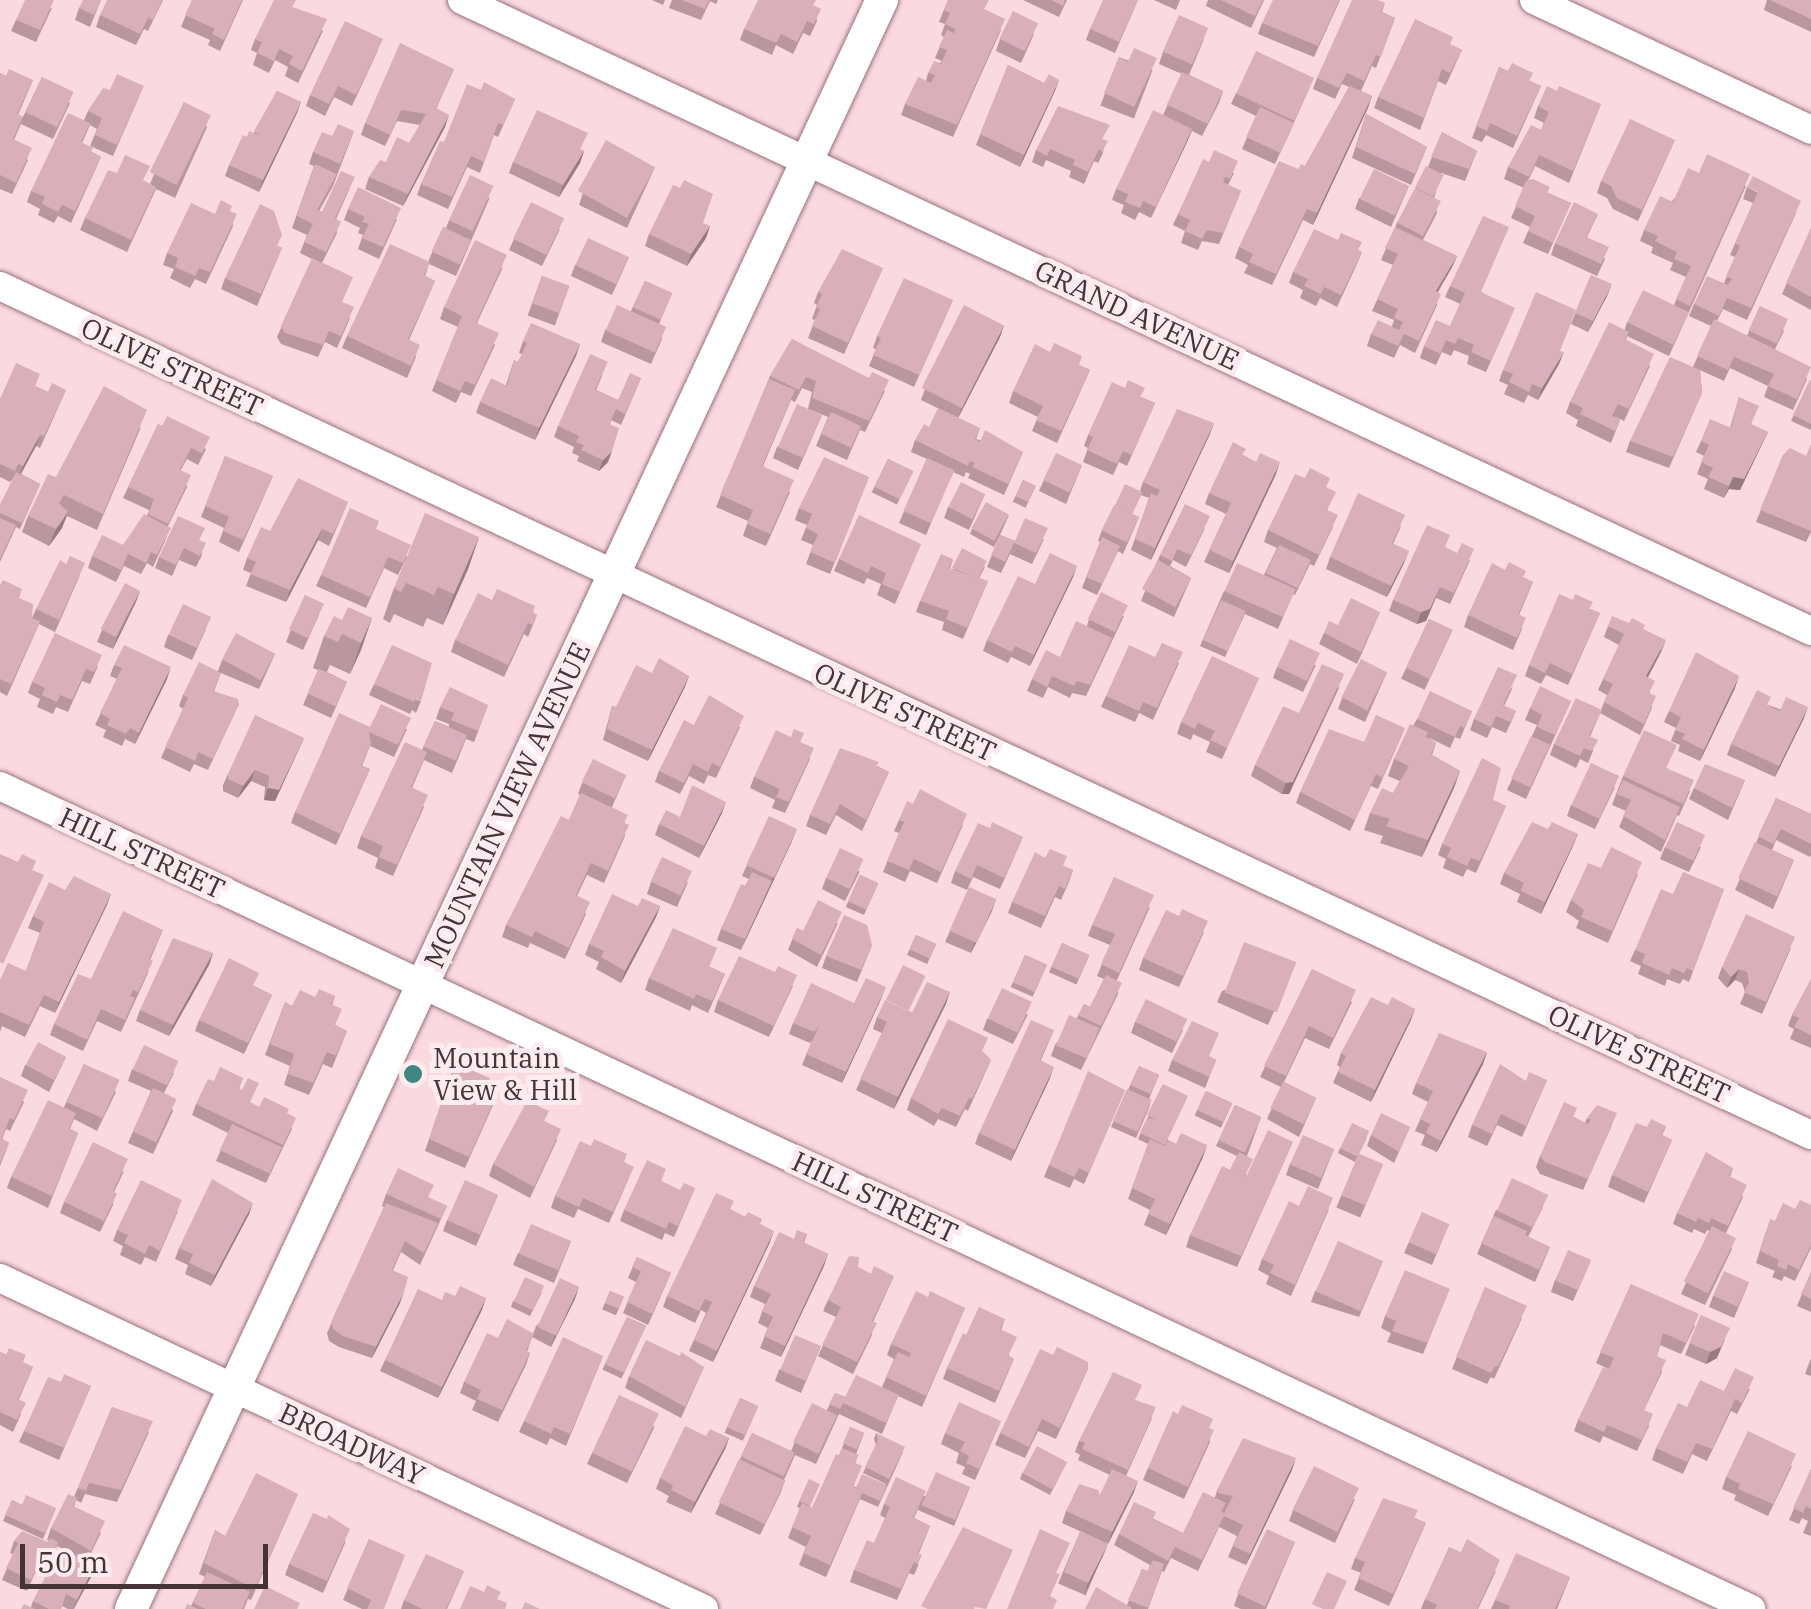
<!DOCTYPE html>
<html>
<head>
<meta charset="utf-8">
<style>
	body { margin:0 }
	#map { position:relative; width:1811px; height:1609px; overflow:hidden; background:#fbd9e1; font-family:"IBM Plex Serif",serif }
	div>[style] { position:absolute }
	.roads { filter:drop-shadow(0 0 2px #98727c) drop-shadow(0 0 2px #98727c) }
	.minor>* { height:28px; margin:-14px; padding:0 14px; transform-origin:14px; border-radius:14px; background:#fff }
	.tertiary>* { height:32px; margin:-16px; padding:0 16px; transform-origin:16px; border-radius:16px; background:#fff }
	.wall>* { inset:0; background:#ba96a0; transform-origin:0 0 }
	.shaded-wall>* { inset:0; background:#977a82 }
	.building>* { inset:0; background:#d8afba; transform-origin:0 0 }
	.dots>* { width:28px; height:28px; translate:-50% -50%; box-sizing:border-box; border:5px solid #fdebef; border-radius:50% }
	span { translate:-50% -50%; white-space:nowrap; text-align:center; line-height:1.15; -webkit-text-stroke:10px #fdebef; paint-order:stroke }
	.street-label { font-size:28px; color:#443438 }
	.poi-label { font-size:28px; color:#443438 }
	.left { translate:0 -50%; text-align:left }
	.scale { position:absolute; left:20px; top:1544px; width:248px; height:45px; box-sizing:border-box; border:5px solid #443438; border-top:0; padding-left:12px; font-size:30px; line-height:35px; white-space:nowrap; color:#443438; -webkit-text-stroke:8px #fdebef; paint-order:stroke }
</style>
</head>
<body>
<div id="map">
	<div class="roads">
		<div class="minor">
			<div style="left:462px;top:0;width:1489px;rotate:25.07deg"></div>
			<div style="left:1534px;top:0;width:306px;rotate:25.1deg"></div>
			<div style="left:0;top:286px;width:2000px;rotate:25.12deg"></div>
			<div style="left:0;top:786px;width:1935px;rotate:25.17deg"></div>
			<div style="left:0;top:1278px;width:778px;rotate:25.18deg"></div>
		</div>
		<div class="tertiary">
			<div style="left:131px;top:1609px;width:1776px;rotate:-64.98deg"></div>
		</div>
	</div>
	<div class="wall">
		<div style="clip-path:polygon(101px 0,90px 27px,75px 20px,79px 8px)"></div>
		<div style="clip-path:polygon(163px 0,148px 31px,144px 29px,136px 45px,96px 27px,100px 15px)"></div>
		<div style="clip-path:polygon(192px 0,243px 0,220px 51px,208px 45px,210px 40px,181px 27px)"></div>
		<div style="clip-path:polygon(652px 0,665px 0,663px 5px)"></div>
		<div style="clip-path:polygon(672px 0,718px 0,716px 4px,710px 1px,701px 20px,669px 8px)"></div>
		<div style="clip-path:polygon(948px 0,985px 10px,1001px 30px,953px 137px,901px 115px,905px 104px,926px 81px,928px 73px,942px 61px,935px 58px,944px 37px,941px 35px,945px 24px,939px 22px)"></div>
		<div style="clip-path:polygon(1023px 0,1067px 0,1059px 17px)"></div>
		<div style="clip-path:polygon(1138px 0,1115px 53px,1086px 40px,1090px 29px)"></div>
		<div style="clip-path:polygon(1154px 0,1180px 0,1176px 10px)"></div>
		<div style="clip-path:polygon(1208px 0,1264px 0,1251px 28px,1206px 6px)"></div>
		<div style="clip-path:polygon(1340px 0,1314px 57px,1258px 34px,1262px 23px)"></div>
		<div style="clip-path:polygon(1767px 0,1811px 0,1811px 32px,1764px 10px)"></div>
		<div style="clip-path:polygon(1385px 3px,1382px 12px,1395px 18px,1376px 68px,1372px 66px,1361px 91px,1372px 96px,1313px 225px,1303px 220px,1272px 285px,1244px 273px,1248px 265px,1235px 258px,1239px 247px,1298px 169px,1305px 166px,1349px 87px,1342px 84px,1335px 99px,1313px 89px,1317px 78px)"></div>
		<div style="clip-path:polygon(814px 6px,817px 21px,810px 36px,803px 33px,793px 54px,776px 45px,772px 55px,740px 40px,744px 29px)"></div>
		<div style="clip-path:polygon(52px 8px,36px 42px,11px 31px,16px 20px)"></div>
		<div style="clip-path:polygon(293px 8px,323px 31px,298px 83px,285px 76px,288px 67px,275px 60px,269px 73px,253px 65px,257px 53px,251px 50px,255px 39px)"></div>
		<div style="clip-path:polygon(1034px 34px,1021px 63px,996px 51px,1000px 39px)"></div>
		<div style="clip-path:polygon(1204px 39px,1189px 75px,1223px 91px,1219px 103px,1202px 136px,1192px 131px,1151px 218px,1139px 212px,1135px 220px,1121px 213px,1124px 205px,1112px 200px,1116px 189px,1163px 115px,1182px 74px,1159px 64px,1163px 52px)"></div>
		<div style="clip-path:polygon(1450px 45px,1462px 50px,1446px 85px,1438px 81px,1420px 130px,1374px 108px,1378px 97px)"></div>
		<div style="clip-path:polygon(378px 50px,352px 106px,334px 97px,325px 116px,306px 106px,310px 95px)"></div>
		<div style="left:1119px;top:57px;width:36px;height:52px;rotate:21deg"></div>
		<div style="clip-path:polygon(1008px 65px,1044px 83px,1059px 80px,1020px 167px,976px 145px)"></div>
		<div style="clip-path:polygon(1499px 67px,1541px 86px,1513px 148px,1486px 135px,1482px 142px,1472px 138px)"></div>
		<div style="clip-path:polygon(454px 69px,436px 109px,445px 127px,403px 206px,365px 189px,369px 177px,409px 143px,420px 125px,397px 121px,385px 146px,361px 135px,365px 123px)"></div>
		<div style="clip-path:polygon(0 73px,6px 76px,33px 80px,18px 115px,23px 117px,42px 77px,70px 103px,53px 139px,21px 124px,14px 140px,28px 160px,12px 194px,0 189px)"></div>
		<div style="clip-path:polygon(1309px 89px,1275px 164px,1242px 149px,1256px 116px,1231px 104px,1236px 93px)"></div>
		<div style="clip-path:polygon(110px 90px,139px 97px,113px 156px,90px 146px,97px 129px,90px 125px,82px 143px,92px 152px,101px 157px,71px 223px,58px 216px,54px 223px,38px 215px,40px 209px,27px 202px,31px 191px,84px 120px,88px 111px)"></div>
		<div style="clip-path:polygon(481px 90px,515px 99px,498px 137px,494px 135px,480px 173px,467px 167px,448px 209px,417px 195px,421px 184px,444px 142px)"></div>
		<div style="clip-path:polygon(277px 91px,301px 102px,259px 192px,225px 176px,229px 165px,247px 137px,254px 133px)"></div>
		<div style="clip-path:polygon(1557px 91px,1601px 104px,1569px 183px,1535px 166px,1528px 181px,1548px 193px,1571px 203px,1548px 254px,1523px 243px,1530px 227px,1511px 218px,1524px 188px,1504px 179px,1508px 167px,1541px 130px,1544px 123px,1534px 118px,1538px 106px)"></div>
		<div style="clip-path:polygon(184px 102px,207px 127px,175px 198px,156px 189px,127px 252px,80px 230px,85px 218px,117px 173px,150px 184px)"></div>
		<div style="clip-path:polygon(1366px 114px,1427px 147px,1411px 185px,1352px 158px)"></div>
		<div style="clip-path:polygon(354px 131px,333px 186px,319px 211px,322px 212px,350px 188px,336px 219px,337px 233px,322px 263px,350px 318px,337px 348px,325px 342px,318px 357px,281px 344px,277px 337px,312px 259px,300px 253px,307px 235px,292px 228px,314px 166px,309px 164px,313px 152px,332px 136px)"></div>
		<div style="clip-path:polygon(1442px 132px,1477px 151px,1465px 181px,1441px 173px,1434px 198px,1437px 213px,1423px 240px,1457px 256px,1452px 267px,1438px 292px,1437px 305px,1415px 353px,1400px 345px,1394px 358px,1367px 346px,1371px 334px,1392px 326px,1394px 320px,1372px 311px,1393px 265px,1381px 260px,1397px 223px,1428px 167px)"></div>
		<div style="clip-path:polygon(1104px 140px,1103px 153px,1098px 163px,1094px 161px,1084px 184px,1069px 177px,1071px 171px,1046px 160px,1043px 167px,1032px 162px,1036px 150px)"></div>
		<div style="clip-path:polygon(1675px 140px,1638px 221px,1613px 209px,1607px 198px,1597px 193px,1601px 181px)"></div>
		<div style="clip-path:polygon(581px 150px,584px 151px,580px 163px,559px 197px,509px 173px,513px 162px)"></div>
		<div style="clip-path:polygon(1209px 162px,1234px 173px,1228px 185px,1241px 191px,1219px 244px,1202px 241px,1198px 250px,1181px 243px,1185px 231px,1173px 225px,1178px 214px)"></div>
		<div style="clip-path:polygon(655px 167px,627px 228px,579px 205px,583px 193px)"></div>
		<div style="clip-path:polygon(1699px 173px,1746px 186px,1669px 356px,1627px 336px,1626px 340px,1650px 366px,1624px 421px,1614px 416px,1620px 420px,1611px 443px,1576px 426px,1578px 420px,1566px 413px,1570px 402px,1625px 329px,1627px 322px,1674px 305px,1686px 277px,1670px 270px,1673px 263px,1651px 253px,1653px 247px,1640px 241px,1644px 230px)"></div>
		<div style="clip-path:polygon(1409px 186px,1391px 227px,1355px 209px,1359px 198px)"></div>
		<div style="clip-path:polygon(1747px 187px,1796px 213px,1747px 320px,1723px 309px,1717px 321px,1747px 336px,1760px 306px,1784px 331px,1775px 349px,1807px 379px,1793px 410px,1764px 397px,1768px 386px,1730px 368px,1724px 381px,1700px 370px,1702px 393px,1669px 468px,1626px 452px,1630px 441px,1693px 367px,1711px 326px,1689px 316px,1694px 304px,1724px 283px,1735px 257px,1730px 255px,1753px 203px,1743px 199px)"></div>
		<div style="clip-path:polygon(490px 197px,456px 276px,429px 264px,425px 276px,435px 281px,409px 340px,416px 357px,407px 378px,342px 348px,347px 336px,428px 262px,443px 227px,446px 228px,449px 220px)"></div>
		<div style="clip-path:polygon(348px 209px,397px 219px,379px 259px,358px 249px,363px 235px,358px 233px,360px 228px,344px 220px)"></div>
		<div style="clip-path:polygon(230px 211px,233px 226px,206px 284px,195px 279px,190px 288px,170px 278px,174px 269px,163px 265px,167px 253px,215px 214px)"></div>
		<div style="clip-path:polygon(1598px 214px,1587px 237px,1605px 259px,1597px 276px,1551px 255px,1555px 243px)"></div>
		<div style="clip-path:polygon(710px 226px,706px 238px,687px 266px,645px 246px,649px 234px)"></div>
		<div style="clip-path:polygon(1811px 228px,1811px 310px,1782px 294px)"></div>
		<div style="clip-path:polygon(560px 229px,542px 266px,509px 250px,514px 239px)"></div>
		<div style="clip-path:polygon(278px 246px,282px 248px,257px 306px,221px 289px,225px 278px)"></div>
		<div style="clip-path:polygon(1358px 251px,1362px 252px,1357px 264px,1337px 307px,1320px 298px,1316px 306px,1300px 298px,1303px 290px,1289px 283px,1293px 272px)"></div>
		<div style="clip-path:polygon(629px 257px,612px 295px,571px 276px,575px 265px)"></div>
		<div style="clip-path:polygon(503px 267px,477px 323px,495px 345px,471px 396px,461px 392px,456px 403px,432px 391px,458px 327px,440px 319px,444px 307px)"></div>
		<div style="clip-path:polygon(883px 268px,844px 354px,808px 338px,815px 320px,812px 319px,817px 305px,814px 303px,818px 292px)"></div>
		<div style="clip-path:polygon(1591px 275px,1607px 296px,1588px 332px,1571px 324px)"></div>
		<div style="left:542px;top:276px;width:29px;height:42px;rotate:20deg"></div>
		<div style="clip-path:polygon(645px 281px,672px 293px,659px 324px,662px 339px,651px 364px,601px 342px,605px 330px,631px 311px)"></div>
		<div style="clip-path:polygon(1450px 286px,1482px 292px,1510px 319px,1486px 372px,1467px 364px,1469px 356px,1454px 350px,1451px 356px,1442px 352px,1436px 365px,1420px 358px,1424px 346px,1450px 326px,1460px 304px,1445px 297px)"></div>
		<div style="clip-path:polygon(953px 300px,914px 387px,869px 366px,876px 349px,873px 348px,877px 336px)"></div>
		<div style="clip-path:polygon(1004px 325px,1000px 337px,958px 418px,921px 400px,925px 389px)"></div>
		<div style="clip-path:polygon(792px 339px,885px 391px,865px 432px,860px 430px,847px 460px,816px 446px,828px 417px,808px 409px,812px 392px,802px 388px,795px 402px,791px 400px,763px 466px,790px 492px,766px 546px,743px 536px,748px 521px,716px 507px,770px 376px)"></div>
		<div style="clip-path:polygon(523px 341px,580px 344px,535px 440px,476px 413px,480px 402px,506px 385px,514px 360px,518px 362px,522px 354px,519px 353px)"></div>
		<div style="clip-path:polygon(1560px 351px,1559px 364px,1538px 400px,1528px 395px,1524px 403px,1504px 394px,1508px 385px,1499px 381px,1503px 370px)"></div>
		<div style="clip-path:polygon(1079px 365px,1090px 370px,1057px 443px,1032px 431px,1038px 417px,1009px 403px,1013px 391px)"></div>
		<div style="clip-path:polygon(603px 374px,596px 390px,618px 400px,641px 378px,621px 425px,611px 420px,610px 424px,608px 462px,599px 471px,577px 461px,579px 456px,572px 453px,574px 447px,554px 437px,558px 426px)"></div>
		<div style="clip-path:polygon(1810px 380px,1811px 381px,1811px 430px,1791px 421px)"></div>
		<div style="clip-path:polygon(35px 386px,48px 392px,66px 390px,40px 448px,36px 446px,21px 474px,40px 484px,20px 529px,16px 527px,0 562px,0 505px,15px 476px,10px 482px,0 477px,0 399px)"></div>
		<div style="clip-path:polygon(1141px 397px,1155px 403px,1127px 466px,1119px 462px,1113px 475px,1083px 462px,1088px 448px,1084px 446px,1088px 435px)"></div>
		<div style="clip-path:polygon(1739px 397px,1752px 425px,1768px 432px,1740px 490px,1729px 489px,1724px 498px,1704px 489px,1708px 479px,1697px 474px,1704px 456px,1696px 452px,1701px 441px,1730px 428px)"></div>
		<div style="clip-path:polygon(822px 415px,798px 470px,773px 458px,777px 447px)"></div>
		<div style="clip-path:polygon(1214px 423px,1151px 560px,1131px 550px,1149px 498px,1141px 495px,1132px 514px,1139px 517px,1134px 529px,1123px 554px,1118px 551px,1097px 595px,1082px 588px,1100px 542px,1098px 541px,1102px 530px,1140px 491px,1143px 482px)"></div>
		<div style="clip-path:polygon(158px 424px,206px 449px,198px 465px,187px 459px,181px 470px,187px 487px,168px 526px,166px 539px,153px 567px,147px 563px,141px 574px,124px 566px,116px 582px,88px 568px,92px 556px,123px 545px,147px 516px,149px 510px,123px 498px)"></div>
		<div style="clip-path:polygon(141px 427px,97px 530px,67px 516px,62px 528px,49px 546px,22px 532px,28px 516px,56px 477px)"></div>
		<div style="clip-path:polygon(929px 427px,980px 428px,976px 439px,1023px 452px,1004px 495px,968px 478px,970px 474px,966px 472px,964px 477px,953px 472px,926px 535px,899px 523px,927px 459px,911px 452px,915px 440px)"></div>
		<div style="clip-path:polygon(1243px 455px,1276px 474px,1229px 573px,1204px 562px,1226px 514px,1205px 504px,1209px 493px)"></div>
		<div style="clip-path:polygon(1783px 455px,1811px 532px,1806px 542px,1756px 522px)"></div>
		<div style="clip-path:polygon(225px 456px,273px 476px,239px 552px,219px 542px,224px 528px,201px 517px)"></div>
		<div style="left:888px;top:459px;width:28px;height:37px;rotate:26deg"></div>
		<div style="clip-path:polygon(1082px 465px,1066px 504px,1039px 491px,1044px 480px)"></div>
		<div style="clip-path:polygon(869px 477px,830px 574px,806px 564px,813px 545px,801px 540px,807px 525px,795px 520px,799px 508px)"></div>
		<div style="left:1023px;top:480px;width:14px;height:24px;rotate:25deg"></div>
		<div style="clip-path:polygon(1327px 487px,1328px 511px,1333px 527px,1314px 566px,1310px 564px,1295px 595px,1293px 594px,1278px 629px,1245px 614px,1225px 657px,1200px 646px,1224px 591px,1264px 575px,1277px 548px,1264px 542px,1268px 530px)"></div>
		<div style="clip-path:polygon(985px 494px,969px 530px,944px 518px,948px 507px)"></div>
		<div style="clip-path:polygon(348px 502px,329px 546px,318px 540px,286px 602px,246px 586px,251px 573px,243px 570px,247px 558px)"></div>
		<div style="clip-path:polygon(1009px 515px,1000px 535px,1015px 541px,1044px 539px,1032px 564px,1010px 554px,1001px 573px,987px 567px,1000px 535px,994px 547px,970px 534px,972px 529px)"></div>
		<div style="clip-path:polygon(1401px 526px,1393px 544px,1404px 563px,1387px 597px,1326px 569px,1330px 557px)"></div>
		<div style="clip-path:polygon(1205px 528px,1186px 567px,1173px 560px,1170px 566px,1191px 578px,1174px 617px,1141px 601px,1160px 555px)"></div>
		<div style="clip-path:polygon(376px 529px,407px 557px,398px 575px,384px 568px,366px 608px,316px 586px,321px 575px)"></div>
		<div style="clip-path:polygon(479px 537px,468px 569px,443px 625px,427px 618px,423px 627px,394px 614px,390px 623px,383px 619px,394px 588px)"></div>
		<div style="clip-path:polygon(200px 540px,202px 555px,196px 567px,179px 560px,172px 576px,155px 568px,159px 557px)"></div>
		<div style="clip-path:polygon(921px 544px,895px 604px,877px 595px,881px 584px,867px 578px,864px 584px,834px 571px,839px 559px)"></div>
		<div style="clip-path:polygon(1446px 548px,1470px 560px,1450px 604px,1436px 598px,1426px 621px,1417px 624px,1389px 611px,1393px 600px)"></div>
		<div style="clip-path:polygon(953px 559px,950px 569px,985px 567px,979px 578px,988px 581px,963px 639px,942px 630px,944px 622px,916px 612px,920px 601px)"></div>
		<div style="clip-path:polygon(80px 575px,55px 632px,39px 624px,7px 696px,0 692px,0 585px,19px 598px,32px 618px,36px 609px)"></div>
		<div style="clip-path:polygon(1073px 577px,1030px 666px,1011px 657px,1008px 663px,983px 651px,987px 640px,1035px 584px)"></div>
		<div style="clip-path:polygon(1524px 578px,1533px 582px,1519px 615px,1522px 629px,1513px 650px,1464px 627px,1468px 615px)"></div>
		<div style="clip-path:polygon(140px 591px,113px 649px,97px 642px,102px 630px)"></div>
		<div style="clip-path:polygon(305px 595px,319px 615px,303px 650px,286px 642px)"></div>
		<div style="clip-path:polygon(492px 600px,537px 615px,528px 637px,524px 634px,504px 677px,451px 652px,455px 640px)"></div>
		<div style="clip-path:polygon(1590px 609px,1600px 613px,1568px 685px,1546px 675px,1541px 684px,1525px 676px,1529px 665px)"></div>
		<div style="clip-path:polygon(1380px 612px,1357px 664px,1319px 644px,1324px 633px,1338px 625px)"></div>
		<div style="clip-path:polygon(1124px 616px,1086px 696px,1072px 693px,1070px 698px,1048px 687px,1043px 698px,1027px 691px,1032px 679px,1060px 657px,1087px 626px,1089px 619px)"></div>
		<div style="clip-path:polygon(372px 618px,350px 674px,330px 665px,327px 672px,347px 682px,331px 718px,303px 705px,318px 670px,313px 668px,324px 636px,342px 620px)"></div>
		<div style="left:1429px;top:619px;width:26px;height:66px;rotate:25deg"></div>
		<div style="clip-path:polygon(1608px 626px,1643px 630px,1661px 652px,1648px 677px,1652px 708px,1640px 735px,1600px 713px,1590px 737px,1593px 751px,1588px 763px,1580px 759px,1576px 768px,1550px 755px,1554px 744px,1601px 710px,1607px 695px,1598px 690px,1619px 645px,1604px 637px)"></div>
		<div style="clip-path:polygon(206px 629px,192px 660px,164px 647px,168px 635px)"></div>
		<div style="clip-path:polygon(275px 654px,259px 689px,221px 673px,214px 691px,239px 704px,208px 770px,194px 764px,190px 772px,161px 758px,183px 709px,179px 706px,183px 695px,218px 671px,222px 660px)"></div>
		<div style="clip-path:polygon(1155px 657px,1179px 663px,1153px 720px,1139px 713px,1135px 722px,1101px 707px,1106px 696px)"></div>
		<div style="clip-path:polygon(114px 665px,167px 679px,135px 744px,125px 739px,122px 746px,103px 737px,106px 730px,95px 725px,117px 679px,110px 676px)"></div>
		<div style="clip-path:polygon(1316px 665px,1303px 692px,1273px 678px,1277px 667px)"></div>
		<div style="clip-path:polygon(98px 666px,90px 684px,82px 681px,68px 712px,56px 707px,53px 714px,37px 707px,40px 699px,28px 693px,32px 682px)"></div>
		<div style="clip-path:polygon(1387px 672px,1365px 722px,1338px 709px,1342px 698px)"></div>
		<div style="clip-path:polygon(652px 673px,689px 676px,648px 761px,603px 740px,612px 706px,616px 707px)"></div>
		<div style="clip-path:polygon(1259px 678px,1222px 759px,1206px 752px,1210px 742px,1193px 734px,1191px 740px,1177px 734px,1181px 722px)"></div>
		<div style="clip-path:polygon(374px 684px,421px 701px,416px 713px,412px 710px,410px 714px,369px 695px)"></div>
		<div style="clip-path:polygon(1340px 686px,1289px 794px,1282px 794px,1251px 776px,1255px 765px)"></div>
		<div style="clip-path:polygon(1513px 687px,1504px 706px,1516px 711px,1506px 733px,1492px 727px,1487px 738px,1470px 730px,1474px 719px)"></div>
		<div style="clip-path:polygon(1735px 688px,1700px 761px,1678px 751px,1680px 745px,1671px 741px,1676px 728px,1664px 722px,1669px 711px)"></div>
		<div style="clip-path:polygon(1571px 701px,1526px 799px,1507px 790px,1537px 725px,1525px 720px,1530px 708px)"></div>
		<div style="clip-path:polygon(488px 705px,474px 742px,466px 739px,452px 773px,424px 760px,412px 788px,424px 807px,393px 876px,375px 868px,378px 858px,357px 848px,361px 836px,422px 750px,435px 721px,449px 727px,449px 724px,436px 719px,440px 707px)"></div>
		<div style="clip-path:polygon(1768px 705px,1804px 718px,1775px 777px,1727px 755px,1731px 744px)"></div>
		<div style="clip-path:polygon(1472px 711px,1460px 739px,1455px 737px,1450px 748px,1427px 737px,1436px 743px,1432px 755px,1460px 771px,1422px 857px,1380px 843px,1383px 836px,1364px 830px,1370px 813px,1393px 793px,1400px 781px,1388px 776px,1394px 759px,1417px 719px)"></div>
		<div style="clip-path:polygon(694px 725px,740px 727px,716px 778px,708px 775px,704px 784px,689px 776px,680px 794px,655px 782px,659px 771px)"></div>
		<div style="clip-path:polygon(370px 727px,407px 729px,394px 757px,370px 746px,362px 766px,370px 769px,336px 845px,291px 823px,295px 812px)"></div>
		<div style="clip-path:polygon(1405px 728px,1378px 789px,1371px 786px,1350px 831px,1296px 803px,1300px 792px)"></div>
		<div style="clip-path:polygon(304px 738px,275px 801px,264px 800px,265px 787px,251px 781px,238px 798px,223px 791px,223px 785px,228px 774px)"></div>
		<div style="clip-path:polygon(801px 742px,810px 759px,785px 813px,772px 808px,775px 800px,750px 788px,754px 777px)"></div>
		<div style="clip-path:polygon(877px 766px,889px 772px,862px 831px,836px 815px,826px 835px,806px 826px,810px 815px)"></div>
		<div style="clip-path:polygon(1667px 768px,1690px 791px,1679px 816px,1677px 815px,1661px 852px,1619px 827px,1626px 811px,1612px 805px,1623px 776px)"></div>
		<div style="clip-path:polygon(626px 775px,612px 807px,625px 823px,625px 836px,604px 883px,587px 875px,577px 896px,586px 914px,565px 959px,530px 943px,528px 948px,502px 937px,506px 925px,569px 820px,580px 795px,578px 794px,582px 783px)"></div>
		<div style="clip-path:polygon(1745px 780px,1728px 820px,1689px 799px,1694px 788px)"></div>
		<div style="clip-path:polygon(1615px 787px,1595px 829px,1567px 816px,1571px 805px)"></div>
		<div style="clip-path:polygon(1776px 798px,1811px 814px,1811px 855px,1810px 857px,1776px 840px,1772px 850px,1794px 860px,1773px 909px,1735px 890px)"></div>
		<div style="clip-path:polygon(1493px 800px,1506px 806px,1476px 873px,1467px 869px,1463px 877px,1443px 868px,1446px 859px,1438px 855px,1442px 844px)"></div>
		<div style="clip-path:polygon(913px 804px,963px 825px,937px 883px,910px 871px,905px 882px,883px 872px,899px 833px,894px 831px,899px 820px)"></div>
		<div style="clip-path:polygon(722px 813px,699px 858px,655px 835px,659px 824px,680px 817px)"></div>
		<div style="clip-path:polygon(990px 828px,1023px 837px,1000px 889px,973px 877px,967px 890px,951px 883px,955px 871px)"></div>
		<div style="clip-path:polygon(1548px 829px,1578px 834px,1541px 914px,1517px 902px,1520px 894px,1500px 884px,1504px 873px)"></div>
		<div style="clip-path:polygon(792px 841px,741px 950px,717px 940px,721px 929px,749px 879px,742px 876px,747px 865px)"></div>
		<div style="clip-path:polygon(1665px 847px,1701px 847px,1689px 872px,1660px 859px)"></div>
		<div style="clip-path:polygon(1063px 866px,1073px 870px,1069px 882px,1061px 900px,1055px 897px,1041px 928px,1008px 913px,1012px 902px)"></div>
		<div style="clip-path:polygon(1601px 868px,1638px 874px,1608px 943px,1576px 928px,1579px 921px,1566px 912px,1571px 900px)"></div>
		<div style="clip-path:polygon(860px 871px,845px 901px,822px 889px,826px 878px)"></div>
		<div style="left:860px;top:875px;width:20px;height:35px;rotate:24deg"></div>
		<div style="clip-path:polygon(651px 882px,688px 882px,677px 907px,647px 894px)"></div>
		<div style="clip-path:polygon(1724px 889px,1689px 982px,1683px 979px,1680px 984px,1667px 979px,1665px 986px,1638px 974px,1641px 966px,1630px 961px,1635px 950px,1673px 894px)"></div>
		<div style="clip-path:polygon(65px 890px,111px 894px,55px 1013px,40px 1006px,25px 1037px,2px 1026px,0 1032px,0 980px,26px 971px,40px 933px,28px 928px,33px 916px)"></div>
		<div style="clip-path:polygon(638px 906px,660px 906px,656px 917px,621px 983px,596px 969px,599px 962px,585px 955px,589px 944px)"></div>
		<div style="clip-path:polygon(1150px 907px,1117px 980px,1118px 994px,1081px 1070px,1051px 1056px,1055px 1045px,1077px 1018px,1084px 1004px,1090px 1007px,1104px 979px,1097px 976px,1110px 945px,1088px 936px,1092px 925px)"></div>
		<div style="clip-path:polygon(992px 911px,971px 953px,945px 942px,950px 931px)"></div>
		<div style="clip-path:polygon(838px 923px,817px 967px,788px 950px,797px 928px,803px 931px)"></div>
		<div style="clip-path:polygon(163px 930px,150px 960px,148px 973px,121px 1032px,97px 1021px,83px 1051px,50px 1035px,54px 1024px,91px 979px)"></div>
		<div style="clip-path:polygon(1204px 932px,1179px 987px,1139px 970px,1143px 958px)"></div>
		<div style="left:916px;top:935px;width:22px;height:22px;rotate:24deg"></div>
		<div style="left:1062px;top:943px;width:30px;height:32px;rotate:24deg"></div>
		<div style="clip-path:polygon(872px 945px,857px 982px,822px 968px,826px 956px)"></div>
		<div style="clip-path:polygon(1791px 948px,1762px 1014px,1740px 1004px,1745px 992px,1742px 983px,1735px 980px,1727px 988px,1718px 978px,1722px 967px)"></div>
		<div style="clip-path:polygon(213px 953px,209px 965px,169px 1036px,136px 1021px,140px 1010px)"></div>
		<div style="left:1025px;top:955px;width:24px;height:35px;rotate:24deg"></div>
		<div style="clip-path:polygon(1296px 962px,1268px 1025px,1217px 1002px,1222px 991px)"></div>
		<div style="clip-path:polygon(710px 967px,725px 974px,708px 1013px,692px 1005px,690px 1011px,645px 990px,649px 978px)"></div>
		<div style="clip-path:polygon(1312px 969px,1352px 1002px,1329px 1049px,1305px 1038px,1284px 1082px,1316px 1098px,1299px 1137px,1267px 1119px,1281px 1087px,1260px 1077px)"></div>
		<div style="clip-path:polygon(775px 972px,793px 986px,769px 1037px,714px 1012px,718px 1000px)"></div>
		<div style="clip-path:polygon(1811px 979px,1811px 1048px,1790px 1039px,1794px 1029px,1788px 1026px,1792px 1015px)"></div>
		<div style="clip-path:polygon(254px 986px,272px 995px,244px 1054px,195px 1031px,199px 1020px)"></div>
		<div style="clip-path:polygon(950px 992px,894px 1109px,856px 1090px,882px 1033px,873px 1029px,877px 1017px,909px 1011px,912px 1013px)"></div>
		<div style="clip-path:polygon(335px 996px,332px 1005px,335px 1025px,347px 1031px,332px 1068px,323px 1064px,309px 1095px,284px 1085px,290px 1066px,265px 1055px,285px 1002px,292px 1006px,315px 997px)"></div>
		<div style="clip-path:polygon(881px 999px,842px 1083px,802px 1065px,812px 1041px,810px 1043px,789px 1034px,793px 1023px,854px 1003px)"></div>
		<div style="clip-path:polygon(1388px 1005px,1415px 1009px,1371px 1102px,1333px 1083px,1340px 1067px,1337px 1065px,1341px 1053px)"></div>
		<div style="clip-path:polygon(1028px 1014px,1013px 1044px,983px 1030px,987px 1019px)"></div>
		<div style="clip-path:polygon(1135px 1022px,1183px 1030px,1172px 1053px,1131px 1033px)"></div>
		<div style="clip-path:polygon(1054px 1030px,1041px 1060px,1050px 1078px,1011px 1161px,975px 1144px,979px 1133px)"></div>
		<div style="clip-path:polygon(983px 1052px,991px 1060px,968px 1111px,965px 1109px,956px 1127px,938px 1119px,934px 1126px,907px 1110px,911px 1098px)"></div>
		<div style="clip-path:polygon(1487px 1052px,1483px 1064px,1437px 1152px,1421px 1145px,1425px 1135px,1415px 1131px,1428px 1102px,1412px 1094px,1416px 1083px)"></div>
		<div style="clip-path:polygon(66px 1057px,49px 1092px,21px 1076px,25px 1065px)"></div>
		<div style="clip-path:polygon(1210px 1057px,1216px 1060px,1205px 1088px,1168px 1071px,1172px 1060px)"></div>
		<div style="clip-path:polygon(455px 1063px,487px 1087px,494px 1103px,465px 1168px,425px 1151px)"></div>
		<div style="clip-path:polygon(84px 1064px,116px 1092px,97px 1131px,74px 1119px,70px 1129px,78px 1133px,48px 1208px,7px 1188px,11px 1177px,64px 1107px)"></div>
		<div style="clip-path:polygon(1139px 1066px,1159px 1075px,1149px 1099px,1150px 1106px,1136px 1138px,1111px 1127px)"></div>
		<div style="clip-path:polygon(132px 1069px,174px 1073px,164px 1093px,173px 1111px,153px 1154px,128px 1143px,151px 1091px,128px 1081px)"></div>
		<div style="clip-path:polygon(0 1077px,24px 1102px,10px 1131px,6px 1129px,2px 1139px,9px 1143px,0 1166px)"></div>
		<div style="clip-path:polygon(243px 1078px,239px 1088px,251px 1103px,259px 1107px,287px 1114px,292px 1129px,266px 1183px,216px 1161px,228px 1133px,192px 1115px,196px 1104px,214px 1081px)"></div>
		<div style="clip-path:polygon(1547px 1080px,1522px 1137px,1497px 1125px,1487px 1146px,1468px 1137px,1472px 1125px)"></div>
		<div style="clip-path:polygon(1163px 1084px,1168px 1140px,1203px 1157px,1166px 1235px,1144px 1225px,1150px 1210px,1128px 1199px,1148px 1144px,1138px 1139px)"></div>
		<div style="clip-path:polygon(1125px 1090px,1084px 1184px,1074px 1179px,1070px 1188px,1044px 1177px,1049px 1165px)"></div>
		<div style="left:1206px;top:1091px;width:29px;height:27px;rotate:25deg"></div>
		<div style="clip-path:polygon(1235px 1105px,1261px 1117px,1247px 1156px,1246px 1177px,1288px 1153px,1237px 1267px,1186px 1247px,1190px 1235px,1230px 1170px,1237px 1156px,1216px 1146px)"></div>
		<div style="clip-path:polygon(1574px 1117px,1585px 1123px,1587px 1118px,1612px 1125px,1583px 1190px,1540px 1174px,1536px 1167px,1540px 1156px)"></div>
		<div style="clip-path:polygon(545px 1121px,557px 1140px,530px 1198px,489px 1176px,493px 1164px)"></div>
		<div style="clip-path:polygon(1410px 1127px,1394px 1163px,1367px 1146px,1371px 1135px)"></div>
		<div style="clip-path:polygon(1647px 1127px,1666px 1127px,1662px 1135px,1672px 1140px,1644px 1203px,1608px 1187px,1612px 1175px)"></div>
		<div style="clip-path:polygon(1367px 1137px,1355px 1162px,1338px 1153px,1340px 1148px)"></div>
		<div style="clip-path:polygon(1334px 1149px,1318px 1189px,1286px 1175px,1290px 1164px)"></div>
		<div style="left:1359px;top:1154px;width:26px;height:58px;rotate:23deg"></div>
		<div style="clip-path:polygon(624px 1162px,629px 1178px,609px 1223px,578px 1209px,574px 1218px,551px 1208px,555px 1196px)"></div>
		<div style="clip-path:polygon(1733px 1168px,1730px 1177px,1743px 1197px,1726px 1233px,1732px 1249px,1705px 1305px,1681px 1294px,1709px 1231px,1707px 1230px,1705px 1234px,1694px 1229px,1692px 1233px,1673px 1224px,1677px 1213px)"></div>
		<div style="clip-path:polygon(124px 1171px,114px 1192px,113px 1205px,100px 1232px,60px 1213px,64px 1202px)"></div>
		<div style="clip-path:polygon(662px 1182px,680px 1190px,695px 1188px,674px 1237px,665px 1233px,662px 1240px,620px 1221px,624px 1210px)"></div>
		<div style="clip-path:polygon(386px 1194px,429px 1198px,447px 1206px,420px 1265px,401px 1252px,393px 1270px,400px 1303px,372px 1358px,339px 1347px,329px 1341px,327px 1333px,384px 1207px,382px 1206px)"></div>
		<div style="clip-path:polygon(498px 1195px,476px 1246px,443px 1231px,447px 1220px)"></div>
		<div style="clip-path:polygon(1811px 1205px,1811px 1248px,1795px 1281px,1784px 1276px,1782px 1281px,1772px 1277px,1775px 1271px,1756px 1263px,1766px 1231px,1775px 1221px,1795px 1209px)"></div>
		<div style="clip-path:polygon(1299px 1206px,1329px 1209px,1291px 1296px,1266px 1284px,1269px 1276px,1258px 1270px,1262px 1259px)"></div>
		<div style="clip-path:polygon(1543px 1207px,1528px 1237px,1550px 1247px,1535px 1282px,1477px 1254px,1496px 1210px)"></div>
		<div style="clip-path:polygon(731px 1210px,760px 1224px,770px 1242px,713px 1362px,689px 1351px,706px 1313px,701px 1310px,695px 1323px,663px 1307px,667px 1296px)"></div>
		<div style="clip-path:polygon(178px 1211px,156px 1262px,145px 1257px,141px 1265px,120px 1255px,123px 1246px,113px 1241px,117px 1230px)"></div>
		<div style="clip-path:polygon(249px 1214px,211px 1286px,185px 1274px,188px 1265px,175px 1259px,179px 1248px)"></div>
		<div style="clip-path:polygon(1449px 1224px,1432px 1265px,1404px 1253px,1409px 1242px)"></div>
		<div style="clip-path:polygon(807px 1234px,804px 1243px,828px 1254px,781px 1357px,760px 1348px,768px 1328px,758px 1323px,765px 1304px,750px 1297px,754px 1286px,794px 1239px)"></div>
		<div style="clip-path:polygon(571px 1241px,554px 1283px,513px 1265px,518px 1253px)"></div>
		<div style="clip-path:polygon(637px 1257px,671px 1273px,648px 1325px,623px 1313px,636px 1282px,628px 1278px)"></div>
		<div style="clip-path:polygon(1591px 1260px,1573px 1301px,1551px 1292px,1555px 1280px)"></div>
		<div style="clip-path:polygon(1383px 1261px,1359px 1317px,1311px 1302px,1315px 1291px)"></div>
		<div style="clip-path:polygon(858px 1267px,871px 1274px,894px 1276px,873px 1322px,872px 1335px,853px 1374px,818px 1356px,836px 1317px,823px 1311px,828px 1300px)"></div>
		<div style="clip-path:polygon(1811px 1272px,1811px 1312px,1797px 1306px)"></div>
		<div style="clip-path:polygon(1749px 1282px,1734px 1318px,1709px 1307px,1713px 1296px)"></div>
		<div style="clip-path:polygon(1631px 1284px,1695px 1326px,1681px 1354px,1660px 1345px,1657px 1356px,1662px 1372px,1644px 1410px,1649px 1426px,1637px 1451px,1603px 1436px,1600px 1443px,1574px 1431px,1578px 1420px,1609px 1369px,1596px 1363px)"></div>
		<div style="clip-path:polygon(579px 1287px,551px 1347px,532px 1337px,527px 1352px,530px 1353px,526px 1365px,498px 1422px,472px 1410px,476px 1401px,460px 1393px,464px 1382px,498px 1338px,533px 1334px,536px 1326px)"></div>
		<div style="clip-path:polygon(1485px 1287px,1522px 1318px,1494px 1379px,1491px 1377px,1487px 1384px,1452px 1369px)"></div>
		<div style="left:610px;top:1291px;width:15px;height:20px;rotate:23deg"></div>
		<div style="clip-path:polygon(542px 1292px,530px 1316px,511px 1307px,513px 1301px)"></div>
		<div style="clip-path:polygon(455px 1296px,486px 1298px,438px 1398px,380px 1371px,385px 1360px)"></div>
		<div style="clip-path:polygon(928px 1297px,965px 1308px,922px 1407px,898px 1396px,882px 1434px,839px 1414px,816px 1464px,795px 1455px,784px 1480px,785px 1480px,781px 1492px,760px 1535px,715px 1514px,752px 1433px,791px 1451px,795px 1442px,827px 1410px,835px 1393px,845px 1397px,882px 1387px,894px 1359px,887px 1355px,891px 1344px)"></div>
		<div style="clip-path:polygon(1445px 1300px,1423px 1354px,1387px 1342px,1391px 1333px,1381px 1328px,1385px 1316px)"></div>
		<div style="clip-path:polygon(1701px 1315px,1717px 1358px,1706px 1364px,1685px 1355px)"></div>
		<div style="left:627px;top:1317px;width:21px;height:58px;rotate:25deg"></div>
		<div style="clip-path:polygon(1005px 1319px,1001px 1330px,1009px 1356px,1014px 1359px,995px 1403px,943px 1379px,947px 1368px,966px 1335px)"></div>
		<div style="clip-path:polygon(821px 1346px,801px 1393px,775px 1381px,779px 1370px)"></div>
		<div style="clip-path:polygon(0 1352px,33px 1367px,19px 1399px,21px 1414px,13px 1432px,0 1425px)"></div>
		<div style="clip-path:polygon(603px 1356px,566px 1446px,550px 1438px,547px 1445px,519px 1432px,524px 1421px)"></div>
		<div style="clip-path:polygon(1811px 1358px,1811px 1376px,1805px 1374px)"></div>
		<div style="clip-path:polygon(704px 1367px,681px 1418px,625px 1388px,629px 1376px)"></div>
		<div style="clip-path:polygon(1088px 1369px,1056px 1439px,1038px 1431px,1025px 1458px,995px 1445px,1000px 1433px)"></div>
		<div style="clip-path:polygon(61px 1382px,91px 1386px,59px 1460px,19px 1442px,24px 1431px)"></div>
		<div style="clip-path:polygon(1750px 1389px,1737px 1414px,1731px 1411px,1707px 1461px,1692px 1454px,1683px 1474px,1652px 1460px,1656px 1448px,1687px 1407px,1724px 1391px)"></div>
		<div style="left:740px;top:1398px;width:20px;height:38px;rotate:24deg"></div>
		<div style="clip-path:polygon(1136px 1401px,1152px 1418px,1126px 1476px,1134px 1492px,1108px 1544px,1062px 1523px,1066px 1511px,1100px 1495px,1110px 1475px,1078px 1460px,1080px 1455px,1075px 1452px,1079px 1441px)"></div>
		<div style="clip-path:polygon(112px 1407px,149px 1432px,117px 1502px,85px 1494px,81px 1503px,76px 1500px,74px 1507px,101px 1533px,87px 1561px,95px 1565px,91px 1577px,74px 1609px,68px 1609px,62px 1606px,61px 1609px,21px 1609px,31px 1607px,33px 1601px,66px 1550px,57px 1546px,47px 1568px,39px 1564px,27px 1591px,2px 1580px,13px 1554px,10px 1553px,14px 1541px,48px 1542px,49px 1541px,47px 1540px,51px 1528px,74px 1497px)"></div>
		<div style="clip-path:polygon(1001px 1421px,975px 1480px,962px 1474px,965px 1467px,956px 1463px,959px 1453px,941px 1444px,945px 1433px)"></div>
		<div style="clip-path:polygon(655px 1426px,627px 1483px,587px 1464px,592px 1453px)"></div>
		<div style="clip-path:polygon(850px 1427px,864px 1433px,856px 1454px,854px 1487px,886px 1484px,863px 1473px,876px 1445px,874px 1439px,876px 1433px,903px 1452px,878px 1507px,860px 1499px,826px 1577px,799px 1565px,806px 1547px,788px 1538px,800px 1508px,797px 1507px,809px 1479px,810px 1507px,812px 1508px,839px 1456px)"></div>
		<div style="clip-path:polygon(1209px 1428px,1210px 1442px,1184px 1499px,1143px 1480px,1148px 1468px)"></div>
		<div style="clip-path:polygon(706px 1436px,729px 1438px,725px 1449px,691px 1513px,666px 1502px,669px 1496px,656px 1489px,660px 1478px)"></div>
		<div style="clip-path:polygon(1067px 1462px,1050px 1495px,1020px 1479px,1022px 1473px)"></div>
		<div style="clip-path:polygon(1792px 1466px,1768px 1516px,1734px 1500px,1736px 1495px,1722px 1489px,1726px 1477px)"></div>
		<div style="clip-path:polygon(1811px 1469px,1811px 1536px,1803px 1533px,1808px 1521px,1802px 1518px,1799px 1524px,1789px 1520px)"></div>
		<div style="clip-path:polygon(1292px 1470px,1246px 1565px,1228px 1557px,1237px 1536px,1219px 1527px,1198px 1571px,1171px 1558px,1164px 1572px,1162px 1571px,1148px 1609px,1085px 1609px,1127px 1605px,1142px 1569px,1148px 1571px,1150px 1565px,1114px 1545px,1119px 1534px,1154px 1519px,1183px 1533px,1215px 1497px,1218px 1488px)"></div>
		<div style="clip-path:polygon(970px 1487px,954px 1526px,918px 1510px,920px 1505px,914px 1518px,930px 1526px,919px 1553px,918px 1566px,914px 1575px,909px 1573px,897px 1600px,850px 1582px,854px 1570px,874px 1543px,885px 1518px,880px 1515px,884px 1504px)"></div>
		<div style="clip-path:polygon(298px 1494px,251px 1600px,248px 1599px,244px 1609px,185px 1609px,191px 1606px,205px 1577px,199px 1574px,215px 1530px,225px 1536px)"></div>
		<div style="clip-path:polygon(1355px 1499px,1335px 1543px,1289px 1521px,1293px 1510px)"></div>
		<div style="clip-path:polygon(12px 1500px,22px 1505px,56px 1508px,43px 1539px,3px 1521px)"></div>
		<div style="clip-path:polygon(1415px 1518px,1426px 1523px,1389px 1606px,1354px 1590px,1361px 1573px,1351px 1569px,1355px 1558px)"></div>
		<div style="left:1080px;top:1532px;width:30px;height:56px;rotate:23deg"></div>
		<div style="clip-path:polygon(369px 1539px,384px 1609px,362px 1609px,343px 1600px)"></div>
		<div style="clip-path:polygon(346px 1541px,323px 1593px,285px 1575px,289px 1564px)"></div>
		<div style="clip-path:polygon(1295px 1542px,1266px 1609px,1241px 1609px,1234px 1606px,1238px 1594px)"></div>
		<div style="clip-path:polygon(464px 1571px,447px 1609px,401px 1609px,404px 1600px)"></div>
		<div style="clip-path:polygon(1496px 1571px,1478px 1609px,1421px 1609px,1425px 1599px)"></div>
		<div style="clip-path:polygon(1570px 1577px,1557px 1609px,1491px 1609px,1495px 1600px)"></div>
	</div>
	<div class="shaded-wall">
		<div style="clip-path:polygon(1059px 80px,1055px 91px,1020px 167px,1024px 155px)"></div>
		<div style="clip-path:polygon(1372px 96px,1368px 108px,1313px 225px,1317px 213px)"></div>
		<div style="clip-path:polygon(301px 102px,297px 113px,259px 192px,263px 180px)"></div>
		<div style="clip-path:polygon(449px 115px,445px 127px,403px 206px,408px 194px)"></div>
		<div style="clip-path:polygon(1192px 129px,1188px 140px,1151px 218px,1156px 207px)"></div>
		<div style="clip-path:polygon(584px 151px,580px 163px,559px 197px,563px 185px)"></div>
		<div style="clip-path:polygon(710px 226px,706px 238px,687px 266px,691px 254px)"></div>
		<div style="clip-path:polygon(1457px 256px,1452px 267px,1431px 303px,1436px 291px)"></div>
		<div style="clip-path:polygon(1612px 284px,1607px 296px,1588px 332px,1593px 321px)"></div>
		<div style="clip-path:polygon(1004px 325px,1000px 337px,958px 418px,962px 407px)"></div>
		<div style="clip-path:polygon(580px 344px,576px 356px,535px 440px,539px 428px)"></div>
		<div style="clip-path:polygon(1564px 352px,1559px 364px,1538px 400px,1542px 388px)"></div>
		<div style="clip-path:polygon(1214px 423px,1210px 434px,1151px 560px,1155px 548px)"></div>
		<div style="clip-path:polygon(1768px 432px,1740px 490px,1729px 489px,1724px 498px,1733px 477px)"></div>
		<div style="clip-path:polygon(40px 435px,36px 446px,19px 477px,23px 466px)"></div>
		<div style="clip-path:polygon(612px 451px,608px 462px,599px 471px,603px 460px)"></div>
		<div style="clip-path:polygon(1280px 462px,1276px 474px,1229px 573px,1233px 561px)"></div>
		<div style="clip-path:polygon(68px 512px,62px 528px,49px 546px,56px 529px)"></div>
		<div style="clip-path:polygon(322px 529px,318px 540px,286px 602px,290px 590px)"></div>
		<div style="clip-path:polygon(479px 537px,468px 569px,443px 625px,454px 594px)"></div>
		<div style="clip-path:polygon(1409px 551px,1404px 563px,1387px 597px,1391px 586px)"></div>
		<div style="clip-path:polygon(1077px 566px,1073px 577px,1030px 666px,1034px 655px)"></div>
		<div style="clip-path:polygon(1440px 587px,1426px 621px,1417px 624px,1421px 612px)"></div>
		<div style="clip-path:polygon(140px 591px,136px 602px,113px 649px,117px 638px)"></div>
		<div style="clip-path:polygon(372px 618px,361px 650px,350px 674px,361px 643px)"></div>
		<div style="clip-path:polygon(1666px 640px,1661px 652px,1642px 688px,1646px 676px)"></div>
		<div style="clip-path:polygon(171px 667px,167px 679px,135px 744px,139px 733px)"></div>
		<div style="clip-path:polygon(1344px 674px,1289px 794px,1282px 794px,1286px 783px)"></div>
		<div style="clip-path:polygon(689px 676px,685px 687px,648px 761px,652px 750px)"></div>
		<div style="clip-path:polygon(1739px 676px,1735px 688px,1700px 761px,1704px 750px)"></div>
		<div style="clip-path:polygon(1808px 707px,1804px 718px,1775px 777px,1779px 766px)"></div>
		<div style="clip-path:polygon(304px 738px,275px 801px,264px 800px,268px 788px)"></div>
		<div style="clip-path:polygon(255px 770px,251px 781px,238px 798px,243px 786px)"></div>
		<div style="clip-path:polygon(1460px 771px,1454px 788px,1422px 857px,1428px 840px)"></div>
		<div style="clip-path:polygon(726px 802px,722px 813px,699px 858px,704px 846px)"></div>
		<div style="clip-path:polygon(797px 829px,792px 841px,741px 950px,773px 877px)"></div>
		<div style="clip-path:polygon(1578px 834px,1573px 846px,1541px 914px,1545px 902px)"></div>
		<div style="clip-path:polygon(111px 894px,107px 905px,55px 1013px,59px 1002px)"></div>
		<div style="clip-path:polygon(996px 899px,992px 911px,971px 953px,975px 942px)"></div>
		<div style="clip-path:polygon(660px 906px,656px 917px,621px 983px,625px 971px)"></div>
		<div style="clip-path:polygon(213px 953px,209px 965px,169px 1036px,173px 1025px)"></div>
		<div style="clip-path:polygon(1739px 969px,1735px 980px,1727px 988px,1731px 977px)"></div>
		<div style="clip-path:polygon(886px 987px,881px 999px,842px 1083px,846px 1072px)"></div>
		<div style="clip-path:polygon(950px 992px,946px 1004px,894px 1109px,898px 1097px)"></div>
		<div style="clip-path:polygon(1415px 1009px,1411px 1020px,1371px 1102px,1375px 1090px)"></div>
		<div style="clip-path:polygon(1487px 1052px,1483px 1064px,1437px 1152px,1441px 1141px)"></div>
		<div style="clip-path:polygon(1054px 1067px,1050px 1078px,1011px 1161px,1015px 1150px)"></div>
		<div style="clip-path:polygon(1207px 1145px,1203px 1157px,1166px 1235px,1170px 1224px)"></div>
		<div style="clip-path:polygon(253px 1203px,249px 1214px,211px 1286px,215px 1275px)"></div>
		<div style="clip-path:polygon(774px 1231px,770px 1242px,713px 1362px,717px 1351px)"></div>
		<div style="clip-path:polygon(828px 1254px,824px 1266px,781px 1357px,785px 1346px)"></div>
		<div style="clip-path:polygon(579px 1287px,575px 1299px,551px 1347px,555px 1335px)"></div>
		<div style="clip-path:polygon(404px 1292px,400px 1303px,372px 1358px,376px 1347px)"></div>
		<div style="clip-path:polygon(486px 1298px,482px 1310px,438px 1398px,442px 1387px)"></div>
		<div style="clip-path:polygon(1725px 1339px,1717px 1358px,1706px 1364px,1710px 1352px)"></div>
		<div style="clip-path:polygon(729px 1438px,725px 1449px,691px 1513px,695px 1502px)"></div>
		<div style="clip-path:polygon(1296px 1458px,1292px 1470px,1246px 1565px,1250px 1554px)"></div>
		<div style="clip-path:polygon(1138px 1481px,1134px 1492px,1108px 1544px,1112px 1532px)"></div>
		<div style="clip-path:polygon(1108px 1544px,1103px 1556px,1084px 1595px,1088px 1583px)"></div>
		<div style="clip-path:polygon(95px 1565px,91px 1577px,73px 1609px,77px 1600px)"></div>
	</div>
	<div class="building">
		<div style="clip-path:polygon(25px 0,54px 0,40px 30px,16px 20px)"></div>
		<div style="clip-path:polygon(83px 0,101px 0,94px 15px,79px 8px)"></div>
		<div style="clip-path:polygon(107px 0,162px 0,153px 20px,148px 18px,140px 34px,100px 15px)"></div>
		<div style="clip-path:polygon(192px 0,242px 0,224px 40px,212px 34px,215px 29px,185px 15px)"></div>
		<div style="clip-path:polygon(274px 0,296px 0,292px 7px,327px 19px,302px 71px,289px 64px,293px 56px,279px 49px,274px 61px,257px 53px,262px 42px,255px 39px)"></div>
		<div style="clip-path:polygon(682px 0,709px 0,705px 9px)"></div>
		<div style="clip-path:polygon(758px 0,816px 0,813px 5px,821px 9px,814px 24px,807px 21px,797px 42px,781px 34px,776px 43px,744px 29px)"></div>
		<div style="clip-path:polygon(948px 0,989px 0,984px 9px,1005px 19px,957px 125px,905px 104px,918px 77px,931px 83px,935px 75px,928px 73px,934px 61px,941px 64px,947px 50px,939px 47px,947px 30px,954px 33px,956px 29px,945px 24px,950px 13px,944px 10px)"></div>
		<div style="clip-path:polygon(1051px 0,1065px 0,1063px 6px)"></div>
		<div style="clip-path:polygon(1103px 0,1138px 0,1119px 42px,1090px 29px)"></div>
		<div style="clip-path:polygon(1221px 0,1263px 0,1255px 16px)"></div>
		<div style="clip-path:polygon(1273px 0,1339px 0,1318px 46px,1262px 23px)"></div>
		<div style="clip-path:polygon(1352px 0,1378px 0,1385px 3px,1381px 12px,1395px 18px,1381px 57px,1376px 55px,1364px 81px,1347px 73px,1339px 88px,1317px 78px)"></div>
		<div style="clip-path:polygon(1770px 0,1811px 0,1811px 19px)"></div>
		<div style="left:1013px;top:11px;width:28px;height:31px;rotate:26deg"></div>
		<div style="left:1179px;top:15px;width:32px;height:40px;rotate:24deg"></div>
		<div style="clip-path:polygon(1415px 19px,1453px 37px,1450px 44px,1462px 50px,1450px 73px,1442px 69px,1424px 118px,1378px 97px)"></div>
		<div style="clip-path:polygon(345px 21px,383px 39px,356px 95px,338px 86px,329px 104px,310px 95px)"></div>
		<div style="clip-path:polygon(400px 43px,454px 69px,436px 108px,449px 115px,408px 194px,369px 177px,380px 160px,386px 162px,397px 137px,409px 143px,426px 114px,401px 110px,390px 135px,365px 123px)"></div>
		<div style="clip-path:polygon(1134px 48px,1157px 58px,1134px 107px,1104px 93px,1119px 57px,1128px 62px)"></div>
		<div style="left:1256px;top:51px;width:64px;height:47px;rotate:25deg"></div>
		<div style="clip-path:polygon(1512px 63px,1533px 73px,1529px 81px,1541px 86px,1517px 136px,1490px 123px,1487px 131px,1476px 126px,1499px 67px,1508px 71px)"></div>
		<div style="clip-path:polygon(1008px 65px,1044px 83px,1049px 74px,1059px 80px,1024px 155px,980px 134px)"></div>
		<div style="clip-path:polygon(9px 69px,33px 80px,17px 114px,23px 117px,13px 139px,32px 148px,16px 183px,0 175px,0 73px,6px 76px)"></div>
		<div style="left:1182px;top:72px;width:45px;height:36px;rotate:25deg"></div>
		<div style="clip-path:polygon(117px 74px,144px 86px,117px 145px,95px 135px,102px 118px,88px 111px,103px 88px,110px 90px)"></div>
		<div style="left:42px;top:77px;width:35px;height:39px;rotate:25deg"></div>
		<div style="clip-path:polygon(484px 82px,515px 99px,503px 125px,498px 123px,484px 162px,471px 156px,452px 197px,421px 184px,440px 141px,444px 142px,467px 84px,481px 90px)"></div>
		<div style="clip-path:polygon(1350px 86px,1372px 96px,1317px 213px,1307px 209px,1276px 274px,1249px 262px,1253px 254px,1239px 247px,1279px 161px,1298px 169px,1301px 164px,1305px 166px)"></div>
		<div style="clip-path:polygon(1547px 86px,1557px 91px,1559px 86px,1601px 104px,1573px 171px,1539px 155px,1529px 177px,1508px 167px,1531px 125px,1541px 130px,1549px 112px,1538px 106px)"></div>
		<div style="clip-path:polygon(277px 91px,301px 102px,263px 180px,229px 165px,243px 135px,247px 137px,249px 131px,261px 136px,254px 131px)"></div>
		<div style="left:184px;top:102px;width:30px;height:78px;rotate:26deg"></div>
		<div style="clip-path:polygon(1058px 106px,1110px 125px,1102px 139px,1108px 141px,1102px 152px,1099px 149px,1088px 172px,1073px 165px,1075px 160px,1050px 149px,1047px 156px,1036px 150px)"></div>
		<div style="left:1260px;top:107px;width:38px;height:33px;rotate:25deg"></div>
		<div style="clip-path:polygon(537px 110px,588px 133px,580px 149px,584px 151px,563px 185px,513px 162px)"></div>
		<div style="clip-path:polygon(1153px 110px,1192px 129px,1156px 207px,1143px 201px,1140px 208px,1125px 202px,1128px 194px,1116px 189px)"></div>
		<div style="clip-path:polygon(68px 113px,90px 123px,81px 142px,93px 148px,91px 152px,101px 157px,75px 211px,62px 205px,58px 212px,42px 204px,45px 197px,31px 191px)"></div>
		<div style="clip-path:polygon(1366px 114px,1427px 147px,1415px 174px,1356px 147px)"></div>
		<div style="clip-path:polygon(1630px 119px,1675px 140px,1642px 210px,1617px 198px,1611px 186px,1601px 181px)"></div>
		<div style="clip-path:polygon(338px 124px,354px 131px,340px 164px,313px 152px,322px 132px,332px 136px)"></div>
		<div style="clip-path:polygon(1442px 132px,1477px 151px,1469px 169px,1431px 157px)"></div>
		<div style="left:606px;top:140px;width:56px;height:58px;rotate:29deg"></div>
		<div style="clip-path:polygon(1214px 150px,1238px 161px,1230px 179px,1225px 177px,1223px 182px,1241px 191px,1223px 233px,1207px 230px,1202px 239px,1185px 231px,1190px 220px,1178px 214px,1203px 159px,1209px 162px)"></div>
		<div style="clip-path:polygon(1707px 154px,1750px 174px,1690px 306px,1676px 299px,1691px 266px,1674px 259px,1677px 252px,1655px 241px,1658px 236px,1644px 230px,1660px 196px,1673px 202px,1688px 168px,1699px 173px)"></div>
		<div style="clip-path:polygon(125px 155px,150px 166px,143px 180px,156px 187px,131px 240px,85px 218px,108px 170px,117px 173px)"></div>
		<div style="clip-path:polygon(315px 164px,337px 174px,317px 210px,322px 212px,341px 171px,355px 177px,335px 218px,341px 222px,326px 252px,304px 242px,313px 224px,297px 216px)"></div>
		<div style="left:1426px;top:166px;width:20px;height:24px;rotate:27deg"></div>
		<div style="left:1374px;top:169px;width:39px;height:33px;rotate:26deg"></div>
		<div style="left:470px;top:175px;width:26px;height:50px;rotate:25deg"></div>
		<div style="clip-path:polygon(1753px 176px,1801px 201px,1751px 308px,1727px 298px,1719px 316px,1694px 304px,1707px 276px,1728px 285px,1732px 279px,1726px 276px,1740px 246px,1735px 243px,1758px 192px,1747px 187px)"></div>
		<div style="clip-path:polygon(1533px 179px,1550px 187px,1547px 193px,1571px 203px,1553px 243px,1528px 231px,1535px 216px,1515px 206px,1526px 181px)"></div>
		<div style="clip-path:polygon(684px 180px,713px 194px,703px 223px,710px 226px,691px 254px,649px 234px,673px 185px,680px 188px)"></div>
		<div style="clip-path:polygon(358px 187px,401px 208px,383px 247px,362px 238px,369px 224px,362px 222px,365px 217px,348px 209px)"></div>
		<div style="left:1415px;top:188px;width:29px;height:39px;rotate:27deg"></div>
		<div style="clip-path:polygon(221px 200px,232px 206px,230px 211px,237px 214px,210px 272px,199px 268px,195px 276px,175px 267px,178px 258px,167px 253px,191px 203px,215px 214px)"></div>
		<div style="left:531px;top:202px;width:37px;height:41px;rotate:26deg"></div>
		<div style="clip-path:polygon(1574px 202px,1598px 214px,1586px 237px,1609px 247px,1601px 264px,1555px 243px)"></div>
		<div style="clip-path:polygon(260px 204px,274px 211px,282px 235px,277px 246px,282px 248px,261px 294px,225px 278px)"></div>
		<div style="clip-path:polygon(1483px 216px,1509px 227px,1481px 292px,1515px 308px,1491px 361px,1471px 352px,1474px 345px,1458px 338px,1455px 344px,1446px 340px,1440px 354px,1424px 346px,1436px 320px,1450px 326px,1465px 293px,1450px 286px)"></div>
		<div style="left:443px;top:227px;width:31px;height:27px;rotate:25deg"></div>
		<div style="clip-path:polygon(1395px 227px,1457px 256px,1436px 291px,1441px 294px,1419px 341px,1404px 334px,1398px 346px,1371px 334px,1378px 320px,1399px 330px,1403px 322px,1394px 318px,1398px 309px,1377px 299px,1398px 254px,1385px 248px)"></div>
		<div style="clip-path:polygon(1811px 228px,1811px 297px,1786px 283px)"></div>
		<div style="clip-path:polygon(1314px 229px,1338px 240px,1341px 233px,1362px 242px,1358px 250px,1362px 252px,1341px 295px,1324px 287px,1321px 294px,1304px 286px,1308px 279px,1293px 272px)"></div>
		<div style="left:588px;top:238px;width:45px;height:30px;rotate:25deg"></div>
		<div style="clip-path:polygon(475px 240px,507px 255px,476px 323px,499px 333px,475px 385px,465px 381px,460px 391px,436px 380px,462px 316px,444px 307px)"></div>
		<div style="clip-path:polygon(390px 244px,430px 262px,424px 275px,435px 281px,408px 339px,420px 345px,411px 366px,347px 336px)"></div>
		<div style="clip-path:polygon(842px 249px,883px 268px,848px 343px,812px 326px,820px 309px,816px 307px,822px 294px,818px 292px)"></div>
		<div style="clip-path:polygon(312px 258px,353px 277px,342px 302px,354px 307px,341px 336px,329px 331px,323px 345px,285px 333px,281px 326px)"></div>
		<div style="clip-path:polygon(1591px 275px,1612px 284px,1593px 321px,1575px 313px)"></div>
		<div style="left:542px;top:276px;width:29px;height:29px;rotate:20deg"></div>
		<div style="clip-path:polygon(904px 278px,953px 300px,919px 375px,873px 355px,881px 338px,877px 336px)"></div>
		<div style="left:645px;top:281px;width:30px;height:29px;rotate:24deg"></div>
		<div style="left:1643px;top:290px;width:51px;height:36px;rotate:26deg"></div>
		<div style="clip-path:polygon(1536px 292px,1576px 310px,1560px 351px,1564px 352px,1542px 388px,1532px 384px,1529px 392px,1509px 382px,1513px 374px,1503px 370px)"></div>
		<div style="left:617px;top:305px;width:54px;height:28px;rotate:24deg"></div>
		<div style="left:964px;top:305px;width:45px;height:93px;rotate:27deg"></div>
		<div style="left:1760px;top:306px;width:31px;height:27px;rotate:25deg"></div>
		<div style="clip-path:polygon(1714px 319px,1811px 367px,1797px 399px,1768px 386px,1774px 374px,1734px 357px,1728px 370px,1697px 356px)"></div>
		<div style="clip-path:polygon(1609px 322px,1629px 332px,1625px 339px,1654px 354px,1629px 409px,1618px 404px,1612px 416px,1620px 420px,1615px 431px,1580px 414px,1583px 408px,1570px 402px)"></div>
		<div style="clip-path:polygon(531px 323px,580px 344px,539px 428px,480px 402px,491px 378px,507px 386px,514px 360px,518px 362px,527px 343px,523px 341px)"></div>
		<div style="clip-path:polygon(792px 339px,869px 378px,872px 372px,889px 380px,869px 421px,812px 398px,816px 381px,806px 377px,799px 390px,770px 376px)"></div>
		<div style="clip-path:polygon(1054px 343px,1082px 356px,1079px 365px,1090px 370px,1061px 431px,1036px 420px,1043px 406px,1013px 391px,1035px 344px,1050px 352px)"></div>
		<div style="clip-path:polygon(590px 354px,608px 362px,595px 390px,618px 400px,630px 373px,641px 378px,625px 414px,616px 409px,609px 424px,619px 428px,612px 451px,603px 460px,581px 450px,584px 445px,576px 442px,579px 436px,558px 426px)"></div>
		<div style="clip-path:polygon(1670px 357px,1700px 370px,1702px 393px,1673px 457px,1630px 441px)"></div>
		<div style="clip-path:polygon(16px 363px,40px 374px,35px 386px,48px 392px,52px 383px,66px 390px,44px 436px,40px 435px,23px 466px,18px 464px,15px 471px,0 464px,0 399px)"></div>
		<div style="clip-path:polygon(769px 379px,795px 390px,762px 466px,794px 480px,770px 534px,747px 524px,753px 510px,720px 495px)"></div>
		<div style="clip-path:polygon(1128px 380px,1145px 388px,1140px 397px,1155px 403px,1132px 455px,1123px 451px,1117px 464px,1087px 450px,1093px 437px,1088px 435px,1112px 382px,1125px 388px)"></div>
		<div style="clip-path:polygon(1810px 380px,1811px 381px,1811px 424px,1793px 415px)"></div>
		<div style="clip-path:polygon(104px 386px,147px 410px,103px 514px,64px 495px,59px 503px,68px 512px,56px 529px,28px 516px,48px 474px,56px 477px)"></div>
		<div style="clip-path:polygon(1739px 397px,1759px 406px,1751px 424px,1768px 432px,1744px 479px,1733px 477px,1729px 486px,1708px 477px,1713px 468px,1701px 462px,1709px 445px,1701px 441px,1710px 419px,1731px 428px)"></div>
		<div style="left:797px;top:404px;width:27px;height:47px;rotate:24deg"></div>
		<div style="clip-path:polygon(938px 408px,980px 428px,975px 439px,980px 442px,985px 430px,1023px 452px,1008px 484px,972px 467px,975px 463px,970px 461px,968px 466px,915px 440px,924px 424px,929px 427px)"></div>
		<div style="clip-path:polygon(1177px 409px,1214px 423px,1155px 548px,1135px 539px,1151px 493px,1157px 496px,1160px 490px,1143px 482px)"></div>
		<div style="left:831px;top:412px;width:33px;height:24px;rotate:25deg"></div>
		<div style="clip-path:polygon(167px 416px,210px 437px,202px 453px,191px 448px,180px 470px,191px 475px,168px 524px,148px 514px,154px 499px,128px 487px,158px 424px,162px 426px)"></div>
		<div style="clip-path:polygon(1233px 442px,1246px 449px,1242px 455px,1256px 462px,1260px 453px,1280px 462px,1233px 561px,1209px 550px,1231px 503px,1209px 493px)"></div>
		<div style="clip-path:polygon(1811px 444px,1811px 531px,1760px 510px,1783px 455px,1790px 448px,1806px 456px)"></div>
		<div style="left:1056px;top:453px;width:29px;height:30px;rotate:25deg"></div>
		<div style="clip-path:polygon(225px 456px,273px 476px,243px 540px,223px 531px,229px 517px,205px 506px)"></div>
		<div style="clip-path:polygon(824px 457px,869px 477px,835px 563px,810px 552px,818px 534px,806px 528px,812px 514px,799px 508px)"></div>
		<div style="left:927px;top:458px;width:30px;height:58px;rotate:24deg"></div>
		<div style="left:888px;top:459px;width:28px;height:31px;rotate:26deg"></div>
		<div style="clip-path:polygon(1310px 468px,1330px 478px,1326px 487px,1336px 492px,1327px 510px,1338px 515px,1319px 555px,1268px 530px,1295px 474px,1305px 478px)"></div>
		<div style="clip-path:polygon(16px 472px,40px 484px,22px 523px,0 513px,0 505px)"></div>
		<div style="clip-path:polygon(298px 478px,348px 502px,333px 534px,322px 529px,290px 590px,250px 574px,256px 562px,247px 558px,261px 527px,270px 531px)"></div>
		<div style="left:1023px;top:480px;width:14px;height:18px;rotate:25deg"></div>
		<div style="left:961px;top:482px;width:27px;height:28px;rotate:27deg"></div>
		<div style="left:1125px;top:484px;width:19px;height:24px;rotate:25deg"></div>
		<div style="clip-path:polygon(1358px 493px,1405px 515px,1392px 543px,1409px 551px,1391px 586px,1330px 557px)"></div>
		<div style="left:986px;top:502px;width:26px;height:30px;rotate:29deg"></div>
		<div style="clip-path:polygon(1185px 504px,1210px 516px,1191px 555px,1177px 549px,1172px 561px,1160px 555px)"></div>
		<div style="left:1114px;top:505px;width:28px;height:28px;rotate:26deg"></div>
		<div style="clip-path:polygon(350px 508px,379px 521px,376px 529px,411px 545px,403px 563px,388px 557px,370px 597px,321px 575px)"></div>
		<div style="clip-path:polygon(425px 513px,479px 537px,454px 594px,438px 587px,434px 595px,406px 583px,401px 592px,394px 588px)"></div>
		<div style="clip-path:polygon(144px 514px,171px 528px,157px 555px,151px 552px,146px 563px,128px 554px,121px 570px,92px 556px,102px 535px,123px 545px)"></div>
		<div style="clip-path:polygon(859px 515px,921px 544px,900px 592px,882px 584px,886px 573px,871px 566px,868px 573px,839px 559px)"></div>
		<div style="clip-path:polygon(178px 516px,205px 528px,199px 540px,206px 543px,200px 556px,184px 548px,176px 565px,159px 557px)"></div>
		<div style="clip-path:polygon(0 518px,16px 525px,0 559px)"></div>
		<div style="clip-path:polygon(1025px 518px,1048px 528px,1036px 553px,1014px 543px,1005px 562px,991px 555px,1000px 535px,1015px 541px)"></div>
		<div style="clip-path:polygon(1427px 525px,1450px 535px,1445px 547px,1457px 553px,1462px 543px,1474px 549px,1454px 593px,1440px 587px,1430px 609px,1421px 612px,1393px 600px)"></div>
		<div style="clip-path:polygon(1102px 537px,1120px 546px,1102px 584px,1086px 577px)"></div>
		<div style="left:1279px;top:545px;width:35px;height:31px;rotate:25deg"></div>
		<div style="clip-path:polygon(962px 548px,987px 561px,978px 578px,952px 568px)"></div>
		<div style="clip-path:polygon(1050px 553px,1077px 566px,1034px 655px,1015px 646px,1012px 652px,987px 640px,1018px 576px,1035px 584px)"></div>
		<div style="clip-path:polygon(941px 554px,953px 559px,949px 568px,988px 581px,967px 628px,946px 619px,949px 611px,920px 601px)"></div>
		<div style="clip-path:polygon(70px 556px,85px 563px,59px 620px,36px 609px,60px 560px,66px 564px)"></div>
		<div style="left:1158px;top:560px;width:38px;height:33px;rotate:29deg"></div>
		<div style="clip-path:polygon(1509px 562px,1526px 571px,1523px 577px,1533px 582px,1518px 614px,1526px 618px,1517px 638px,1468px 615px,1492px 563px,1505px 570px)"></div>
		<div style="left:1237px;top:563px;width:64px;height:31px;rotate:24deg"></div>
		<div style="clip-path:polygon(3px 580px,22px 589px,19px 598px,33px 604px,32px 618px,40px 621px,11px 684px,0 679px,0 585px)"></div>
		<div style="left:125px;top:583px;width:17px;height:52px;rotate:28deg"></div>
		<div style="clip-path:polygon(497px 589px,535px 606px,533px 612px,537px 615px,532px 625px,528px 623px,508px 665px,455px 640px,478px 593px,492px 600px)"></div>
		<div style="left:1101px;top:592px;width:30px;height:30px;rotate:26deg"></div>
		<div style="clip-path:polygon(1559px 594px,1573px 600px,1575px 594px,1593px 602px,1589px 609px,1600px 613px,1572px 674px,1550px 663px,1545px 673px,1529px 665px)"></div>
		<div style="left:305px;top:595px;width:21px;height:38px;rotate:25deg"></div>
		<div style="clip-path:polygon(1351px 598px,1380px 612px,1361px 652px,1324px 633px,1329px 621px,1338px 625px)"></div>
		<div style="left:1221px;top:600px;width:27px;height:44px;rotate:24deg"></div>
		<div style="left:183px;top:604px;width:31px;height:34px;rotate:25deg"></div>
		<div style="clip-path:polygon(348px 607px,372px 618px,361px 643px,342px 634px,338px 642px,324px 636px,334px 616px,342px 620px)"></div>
		<div style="clip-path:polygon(1612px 616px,1629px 623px,1632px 618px,1645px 625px,1643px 629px,1666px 640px,1646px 676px,1655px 681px,1649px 693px,1656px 696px,1644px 724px,1604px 702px,1613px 684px,1603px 679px,1624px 634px,1608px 626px)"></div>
		<div style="left:1429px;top:619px;width:26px;height:54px;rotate:25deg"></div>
		<div style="clip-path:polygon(1076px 621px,1112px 638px,1090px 685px,1077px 681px,1074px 686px,1052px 676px,1047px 687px,1032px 679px,1046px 650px,1060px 657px)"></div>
		<div style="clip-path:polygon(55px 633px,102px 655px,94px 672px,86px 669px,72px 700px,60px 695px,57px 702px,42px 695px,45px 688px,32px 682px)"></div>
		<div style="left:236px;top:633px;width:44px;height:30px;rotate:28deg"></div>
		<div style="left:1290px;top:639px;width:33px;height:31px;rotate:25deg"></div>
		<div style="clip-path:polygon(1162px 643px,1183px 652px,1157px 708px,1143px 702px,1139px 711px,1106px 696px,1129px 645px,1155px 657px)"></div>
		<div style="clip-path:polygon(124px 645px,171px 667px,139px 733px,130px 728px,126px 734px,107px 725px,110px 719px,100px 713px,122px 668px,114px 665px)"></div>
		<div style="clip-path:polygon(392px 645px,432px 663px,421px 701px,416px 698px,414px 702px,374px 684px)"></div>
		<div style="clip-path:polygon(1696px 652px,1739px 676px,1704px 750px,1682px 739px,1685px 734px,1675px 730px,1681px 717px,1669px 711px)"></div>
		<div style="clip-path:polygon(1212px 656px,1259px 678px,1227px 748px,1210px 740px,1215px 731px,1198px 723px,1195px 729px,1181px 722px)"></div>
		<div style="clip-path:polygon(659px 658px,689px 676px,652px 750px,607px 729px,612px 706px,616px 707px,636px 665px,652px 673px)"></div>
		<div style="left:1361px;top:659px;width:29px;height:43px;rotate:27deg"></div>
		<div style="clip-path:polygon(199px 662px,221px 673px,213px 691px,238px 699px,239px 704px,213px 759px,198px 752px,195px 761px,165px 747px,188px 698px,183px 695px)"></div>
		<div style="clip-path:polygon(1322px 664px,1344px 674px,1293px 782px,1286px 783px,1255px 765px,1283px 706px,1299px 713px)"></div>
		<div style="clip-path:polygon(1498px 667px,1517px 675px,1503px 705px,1516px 711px,1510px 722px,1496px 716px,1491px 727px,1474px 719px)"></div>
		<div style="left:319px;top:669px;width:31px;height:27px;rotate:25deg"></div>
		<div style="clip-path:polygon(1540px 686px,1571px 701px,1555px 735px,1537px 727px,1542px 715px,1530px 708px)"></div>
		<div style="clip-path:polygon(450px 687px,488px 705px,478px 731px,451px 720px,454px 713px,440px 707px)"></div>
		<div style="clip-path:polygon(1757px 690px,1771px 697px,1767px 705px,1780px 711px,1786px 697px,1808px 707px,1779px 766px,1731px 744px)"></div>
		<div style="clip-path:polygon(1430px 691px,1472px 711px,1464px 728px,1460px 726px,1455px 737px,1417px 719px)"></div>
		<div style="clip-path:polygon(709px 695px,744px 716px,720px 767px,712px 763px,708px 772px,693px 764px,684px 783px,659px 771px,684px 720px,694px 725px)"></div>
		<div style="clip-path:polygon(1576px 698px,1602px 710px,1589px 736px,1598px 740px,1592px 751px,1584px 748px,1580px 756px,1554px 744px)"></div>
		<div style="clip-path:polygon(381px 704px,411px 718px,398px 745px,369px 732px,371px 744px,361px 766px,370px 769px,340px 834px,295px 812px,339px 713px,370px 727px)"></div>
		<div style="clip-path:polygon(255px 715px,304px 738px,279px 790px,268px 788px,269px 776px,255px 770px,243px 786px,228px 779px,228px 774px)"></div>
		<div style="clip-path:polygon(1376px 715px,1405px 728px,1382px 778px,1376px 774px,1355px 820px,1300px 792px,1329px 729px,1364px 742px)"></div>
		<div style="left:435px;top:721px;width:35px;height:28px;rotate:24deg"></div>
		<div style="clip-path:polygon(1410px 724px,1428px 732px,1426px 737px,1436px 743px,1431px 754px,1460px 771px,1428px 840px,1386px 826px,1390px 819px,1370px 813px,1382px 788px,1393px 793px,1409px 766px,1394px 759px)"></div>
		<div style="clip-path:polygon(794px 729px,804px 733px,800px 742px,814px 748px,789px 802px,776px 797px,780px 789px,754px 777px,776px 730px,791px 737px)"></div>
		<div style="clip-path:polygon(1644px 730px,1677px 745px,1666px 768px,1694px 780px,1683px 804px,1623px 776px)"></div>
		<div style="left:1531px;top:736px;width:21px;height:47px;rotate:25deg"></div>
		<div style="clip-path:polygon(405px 742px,427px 752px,411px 787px,428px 795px,397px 865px,379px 857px,383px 846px,361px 836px)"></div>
		<div style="clip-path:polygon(840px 748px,879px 762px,876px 766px,889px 772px,866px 820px,840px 804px,830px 824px,810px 815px)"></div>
		<div style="clip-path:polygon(1482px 758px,1501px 768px,1493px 800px,1506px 806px,1480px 861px,1471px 858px,1467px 866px,1447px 857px,1451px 848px,1442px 844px)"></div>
		<div style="left:593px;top:759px;width:37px;height:26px;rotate:26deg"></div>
		<div style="left:1591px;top:763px;width:31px;height:47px;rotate:25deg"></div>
		<div style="clip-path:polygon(1705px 764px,1745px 780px,1732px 808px,1694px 788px)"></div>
		<div style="clip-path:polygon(1623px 780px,1680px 807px,1665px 840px,1623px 816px,1631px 800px,1617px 794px)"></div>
		<div style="clip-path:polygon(692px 785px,726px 802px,704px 846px,659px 824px,666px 810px,680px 817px)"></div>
		<div style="clip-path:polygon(920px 789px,967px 814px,941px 872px,914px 859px,909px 870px,887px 861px,904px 822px,899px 820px,907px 801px,913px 804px)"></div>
		<div style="clip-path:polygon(581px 793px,628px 815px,624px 823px,629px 825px,608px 871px,591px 863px,576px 895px,590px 902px,569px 948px,535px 931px,532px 937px,506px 925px,561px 816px,569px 820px)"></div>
		<div style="clip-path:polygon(1776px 798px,1811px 814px,1811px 844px,1781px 829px,1773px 844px,1758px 836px)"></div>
		<div style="left:769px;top:816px;width:31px;height:54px;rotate:25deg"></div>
		<div style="clip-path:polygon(992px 822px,1023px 837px,1004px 878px,977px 865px,971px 879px,955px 871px,978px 823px,990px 828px)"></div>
		<div style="clip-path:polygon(1532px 822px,1548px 829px,1552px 822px,1578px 834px,1545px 902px,1521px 891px,1524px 883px,1504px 873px)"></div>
		<div style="left:1677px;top:822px;width:31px;height:28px;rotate:25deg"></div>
		<div style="left:1755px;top:842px;width:43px;height:40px;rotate:25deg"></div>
		<div style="clip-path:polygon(1611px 847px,1642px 862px,1612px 931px,1581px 917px,1584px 910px,1571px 900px,1588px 863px,1601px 868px)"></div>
		<div style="left:840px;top:848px;width:26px;height:33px;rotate:25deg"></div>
		<div style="clip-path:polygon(1050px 849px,1067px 856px,1063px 866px,1073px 870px,1065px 889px,1059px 886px,1045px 916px,1012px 902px,1035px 852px,1045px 858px)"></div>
		<div style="clip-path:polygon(0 854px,18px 862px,22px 854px,36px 861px,32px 870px,44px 875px,3px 964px,0 962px)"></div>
		<div style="left:662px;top:857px;width:33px;height:27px;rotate:25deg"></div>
		<div style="clip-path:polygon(752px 872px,772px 881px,745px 939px,721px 929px,741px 884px,746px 886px)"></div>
		<div style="clip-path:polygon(1683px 872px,1724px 889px,1693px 971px,1687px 968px,1684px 973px,1672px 968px,1669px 975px,1642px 963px,1645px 954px,1635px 950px,1661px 889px,1673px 894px)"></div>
		<div style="left:860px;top:875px;width:20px;height:29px;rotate:24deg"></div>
		<div style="clip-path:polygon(74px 876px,111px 894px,59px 1002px,44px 995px,29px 1025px,0 1012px,0 980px,8px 963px,26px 971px,44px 922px,33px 916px,49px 882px,65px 890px)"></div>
		<div style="clip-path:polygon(1114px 877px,1154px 895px,1119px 973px,1101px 964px,1115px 934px,1092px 925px)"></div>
		<div style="left:969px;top:887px;width:30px;height:48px;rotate:24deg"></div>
		<div style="clip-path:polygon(612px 894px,638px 906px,642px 898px,660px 906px,625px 971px,601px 957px,604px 951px,589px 944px)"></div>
		<div style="clip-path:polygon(818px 900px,842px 912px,821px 955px,792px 939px,797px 928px,803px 931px)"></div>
		<div style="clip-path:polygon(1182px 909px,1208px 921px,1183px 976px,1143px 958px,1166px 910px,1179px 916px)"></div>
		<div style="clip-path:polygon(123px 911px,163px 930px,149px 959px,153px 961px,138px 992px,133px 990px,130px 996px,135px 998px,125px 1020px,101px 1009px,87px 1040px,54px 1024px,78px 974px,91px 979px)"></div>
		<div style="clip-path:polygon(1746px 914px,1795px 937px,1766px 1002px,1744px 992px,1749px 982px,1747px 972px,1739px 969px,1731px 977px,1722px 967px)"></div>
		<div style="clip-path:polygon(844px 915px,867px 925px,872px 945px,861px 970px,826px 956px)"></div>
		<div style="clip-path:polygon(673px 928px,717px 948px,709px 967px,725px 974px,712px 1001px,696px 994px,694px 999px,649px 978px)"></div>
		<div style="left:916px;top:935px;width:22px;height:16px;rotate:24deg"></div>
		<div style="clip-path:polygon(173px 938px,213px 953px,173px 1025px,140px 1010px)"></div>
		<div style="left:1244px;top:942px;width:56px;height:54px;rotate:21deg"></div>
		<div style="left:1062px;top:943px;width:30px;height:26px;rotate:24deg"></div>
		<div style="left:1025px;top:955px;width:24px;height:30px;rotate:24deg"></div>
		<div style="clip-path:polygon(739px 956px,775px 972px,778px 966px,797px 975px,774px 1026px,718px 1000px)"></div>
		<div style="clip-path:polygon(229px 958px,259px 973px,253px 986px,272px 995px,248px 1043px,199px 1020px)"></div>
		<div style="left:903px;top:965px;width:25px;height:39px;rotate:26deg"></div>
		<div style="clip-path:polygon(1312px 969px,1356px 990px,1333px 1038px,1309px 1026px,1286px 1076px,1264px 1066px)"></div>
		<div style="clip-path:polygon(1106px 975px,1122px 983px,1101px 1026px,1078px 1015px,1084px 1004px,1090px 1007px)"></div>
		<div style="clip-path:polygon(866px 978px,886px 987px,846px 1072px,806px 1054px,819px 1026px,814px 1032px,793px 1023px,811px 983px,854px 1003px)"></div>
		<div style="clip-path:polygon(1811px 979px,1811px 1035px,1794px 1027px,1799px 1018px,1792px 1015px)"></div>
		<div style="clip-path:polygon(927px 982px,950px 992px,898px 1097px,860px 1079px,887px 1022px,877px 1017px,885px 1000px,912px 1013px)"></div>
		<div style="left:1002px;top:988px;width:33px;height:34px;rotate:25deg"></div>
		<div style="clip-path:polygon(319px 989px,335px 996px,331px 1004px,342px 1009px,335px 1025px,347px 1031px,336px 1056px,327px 1052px,313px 1083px,288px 1074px,294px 1054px,270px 1044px,285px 1002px,292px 1006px,300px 990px,315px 997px)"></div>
		<div style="clip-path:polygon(1371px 997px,1388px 1005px,1392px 997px,1415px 1009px,1375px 1090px,1338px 1072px,1346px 1056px,1341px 1053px)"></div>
		<div style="left:1146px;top:999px;width:46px;height:25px;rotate:26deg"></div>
		<div style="left:1069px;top:1015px;width:33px;height:33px;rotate:23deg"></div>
		<div style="clip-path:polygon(948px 1019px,988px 1038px,982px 1051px,991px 1060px,972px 1099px,969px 1098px,960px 1116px,942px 1108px,938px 1114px,911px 1098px)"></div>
		<div style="clip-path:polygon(1031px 1020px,1054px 1030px,1040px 1060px,1054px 1067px,1015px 1150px,979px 1133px)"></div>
		<div style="clip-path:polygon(1192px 1021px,1219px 1033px,1209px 1056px,1216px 1060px,1209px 1077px,1172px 1060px)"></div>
		<div style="clip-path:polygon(1439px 1033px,1487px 1052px,1441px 1141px,1426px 1133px,1430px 1124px,1420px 1119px,1433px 1091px,1416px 1083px)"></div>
		<div style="left:38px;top:1042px;width:32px;height:26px;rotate:28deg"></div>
		<div style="left:144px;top:1045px;width:38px;height:27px;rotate:25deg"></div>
		<div style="clip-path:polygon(455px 1063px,490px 1078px,487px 1086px,498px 1092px,469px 1157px,429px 1139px)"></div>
		<div style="left:84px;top:1064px;width:39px;height:42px;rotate:24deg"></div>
		<div style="clip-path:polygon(1500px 1064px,1526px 1081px,1529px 1072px,1547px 1080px,1526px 1126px,1501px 1114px,1492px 1134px,1472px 1125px)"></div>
		<div style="left:1139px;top:1066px;width:22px;height:21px;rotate:24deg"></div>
		<div style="clip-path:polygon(220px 1067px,243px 1078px,238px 1088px,242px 1090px,248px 1078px,259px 1083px,250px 1102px,259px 1107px,264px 1097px,289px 1109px,287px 1113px,296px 1118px,283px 1145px,196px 1104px,208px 1079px,214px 1081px)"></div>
		<div style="clip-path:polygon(1088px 1071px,1125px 1090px,1089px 1173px,1079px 1168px,1074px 1177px,1049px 1165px)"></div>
		<div style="clip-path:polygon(0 1077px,28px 1090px,14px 1120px,10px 1118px,1px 1139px,9px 1143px,0 1163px)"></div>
		<div style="left:1283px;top:1082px;width:37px;height:29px;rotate:26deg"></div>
		<div style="clip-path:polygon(1163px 1084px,1188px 1096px,1165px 1145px,1140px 1133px,1147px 1118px,1155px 1119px,1147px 1115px)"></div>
		<div style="left:153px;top:1088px;width:26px;height:48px;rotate:25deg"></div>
		<div style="left:1127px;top:1089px;width:27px;height:35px;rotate:24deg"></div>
		<div style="left:1206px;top:1091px;width:29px;height:21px;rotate:25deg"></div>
		<div style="clip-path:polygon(48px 1100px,76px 1113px,69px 1129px,78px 1133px,52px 1196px,11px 1177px)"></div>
		<div style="clip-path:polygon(527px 1101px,549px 1111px,544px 1121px,561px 1129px,534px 1187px,493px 1164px)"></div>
		<div style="clip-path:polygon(1564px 1102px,1577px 1108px,1573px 1117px,1588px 1124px,1591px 1119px,1587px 1118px,1597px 1105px,1617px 1113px,1588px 1179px,1545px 1162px,1540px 1156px)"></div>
		<div style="left:1235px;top:1105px;width:29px;height:39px;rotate:25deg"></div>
		<div style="clip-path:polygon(1381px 1113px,1410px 1127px,1399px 1152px,1371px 1135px)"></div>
		<div style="clip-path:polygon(1651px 1119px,1666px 1126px,1661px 1135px,1672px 1140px,1648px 1192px,1612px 1175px,1636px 1123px,1647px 1127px)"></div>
		<div style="left:1352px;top:1123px;width:19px;height:28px;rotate:25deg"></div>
		<div style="left:232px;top:1124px;width:55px;height:29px;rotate:25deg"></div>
		<div style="clip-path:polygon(1268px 1130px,1293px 1142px,1241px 1256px,1190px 1235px,1222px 1166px,1246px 1177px)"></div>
		<div style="clip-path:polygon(1181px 1133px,1207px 1145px,1170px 1224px,1148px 1214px,1155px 1199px,1132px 1188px,1150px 1139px,1165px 1146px,1168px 1140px,1176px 1144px)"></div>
		<div style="left:1303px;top:1135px;width:34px;height:32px;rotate:24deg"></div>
		<div style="clip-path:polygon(594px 1139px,627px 1154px,624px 1162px,634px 1167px,613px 1212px,583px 1198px,579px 1207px,555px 1196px,580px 1141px,591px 1146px)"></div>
		<div style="clip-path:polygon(93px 1142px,128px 1159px,113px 1191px,117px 1194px,104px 1221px,64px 1202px)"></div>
		<div style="left:1239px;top:1152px;width:16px;height:20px;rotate:27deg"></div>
		<div style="clip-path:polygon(1706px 1152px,1733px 1168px,1729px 1176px,1747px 1185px,1728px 1226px,1711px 1218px,1709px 1223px,1698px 1218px,1696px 1222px,1677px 1213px)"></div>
		<div style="left:1359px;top:1154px;width:26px;height:45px;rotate:23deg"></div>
		<div style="clip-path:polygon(647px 1160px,666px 1169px,661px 1181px,680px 1190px,684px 1183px,695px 1188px,678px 1226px,669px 1222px,666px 1229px,624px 1210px)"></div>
		<div style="clip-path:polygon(398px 1168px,434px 1185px,428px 1197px,447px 1206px,441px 1219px,386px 1194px)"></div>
		<div style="left:1512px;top:1178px;width:40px;height:36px;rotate:25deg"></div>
		<div style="clip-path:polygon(212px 1179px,253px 1203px,215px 1275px,189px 1263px,193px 1254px,179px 1248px)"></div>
		<div style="clip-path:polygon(141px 1180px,182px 1200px,160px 1251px,149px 1245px,145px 1254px,124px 1243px,128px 1235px,117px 1230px)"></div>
		<div style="left:465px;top:1180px;width:36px;height:44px;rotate:24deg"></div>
		<div style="clip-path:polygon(1308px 1186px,1333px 1198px,1295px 1285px,1270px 1273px,1274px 1265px,1262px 1259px,1289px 1201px,1299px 1206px)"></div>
		<div style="clip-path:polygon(716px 1193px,734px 1201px,730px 1209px,745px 1217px,748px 1212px,762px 1219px,760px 1224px,774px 1231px,717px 1351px,694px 1340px,712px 1302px,705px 1299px,699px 1311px,667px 1296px)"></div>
		<div style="clip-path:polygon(1800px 1200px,1811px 1205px,1811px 1245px,1799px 1270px,1788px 1264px,1786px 1270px,1777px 1266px,1779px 1260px,1760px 1251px,1770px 1219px,1775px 1221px,1783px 1203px,1795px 1209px)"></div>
		<div style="clip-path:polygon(386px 1203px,438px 1223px,424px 1253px,405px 1241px,392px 1270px,408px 1277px,404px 1292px,376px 1347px,343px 1336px,333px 1329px,331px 1322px)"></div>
		<div style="left:1422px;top:1212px;width:30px;height:33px;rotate:24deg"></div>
		<div style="clip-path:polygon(1494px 1216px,1527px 1231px,1525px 1235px,1550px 1247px,1539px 1270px,1481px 1243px)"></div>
		<div style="left:531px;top:1224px;width:43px;height:32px;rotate:23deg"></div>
		<div style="left:1712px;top:1226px;width:27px;height:62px;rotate:27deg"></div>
		<div style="clip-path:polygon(797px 1230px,807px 1234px,803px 1242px,828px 1254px,785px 1346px,764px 1336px,773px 1317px,762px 1311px,771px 1294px,754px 1286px,779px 1232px,794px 1239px)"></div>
		<div style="left:1338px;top:1241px;width:49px;height:55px;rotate:24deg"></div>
		<div style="left:1568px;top:1250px;width:25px;height:33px;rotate:23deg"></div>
		<div style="clip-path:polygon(849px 1256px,859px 1257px,858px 1267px,871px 1274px,874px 1266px,894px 1276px,872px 1321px,877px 1323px,857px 1362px,822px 1345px,841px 1307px,828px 1300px)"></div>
		<div style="clip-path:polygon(637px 1257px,671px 1273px,652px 1314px,627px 1302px,641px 1271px,632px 1267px)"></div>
		<div style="clip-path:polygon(1405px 1270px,1450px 1289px,1427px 1343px,1392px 1331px,1396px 1321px,1385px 1316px)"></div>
		<div style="left:1724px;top:1271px;width:27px;height:27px;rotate:24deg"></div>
		<div style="clip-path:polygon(1811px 1272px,1811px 1299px,1801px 1294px)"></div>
		<div style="left:525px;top:1277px;width:21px;height:27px;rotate:25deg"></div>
		<div style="left:560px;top:1278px;width:21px;height:54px;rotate:25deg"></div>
		<div style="clip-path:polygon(1631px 1284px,1699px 1314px,1686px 1343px,1663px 1333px,1657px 1356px,1666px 1360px,1644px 1410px,1653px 1414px,1642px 1440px,1607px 1425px,1604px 1432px,1578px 1420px,1603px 1367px,1609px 1369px,1614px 1358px,1600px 1352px)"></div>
		<div style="clip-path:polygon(460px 1286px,486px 1298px,442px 1387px,385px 1360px,418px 1289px,442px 1300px,445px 1292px,455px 1296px)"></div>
		<div style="clip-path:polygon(1485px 1287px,1527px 1306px,1498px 1367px,1495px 1366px,1491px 1373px,1456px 1357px)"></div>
		<div style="left:610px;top:1291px;width:15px;height:13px;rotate:23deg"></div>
		<div style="clip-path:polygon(916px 1291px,928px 1297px,930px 1291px,965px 1308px,926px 1396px,886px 1377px,898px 1352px,909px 1357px,911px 1353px,891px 1344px)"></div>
		<div style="clip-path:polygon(979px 1307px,1005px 1319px,1000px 1329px,1017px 1337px,1008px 1356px,1014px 1359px,999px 1391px,947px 1368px,963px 1333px,966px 1335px)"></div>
		<div style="clip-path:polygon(1701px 1315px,1730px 1328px,1721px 1347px,1710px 1352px,1689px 1343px)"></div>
		<div style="left:627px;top:1317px;width:21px;height:52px;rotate:25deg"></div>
		<div style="clip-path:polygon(507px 1319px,534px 1334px,526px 1351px,530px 1353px,502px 1410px,477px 1399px,481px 1390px,464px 1382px,487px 1333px,498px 1338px)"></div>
		<div style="left:795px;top:1335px;width:28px;height:38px;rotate:23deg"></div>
		<div style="clip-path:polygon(563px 1337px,603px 1356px,570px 1434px,554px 1427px,551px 1434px,524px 1421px)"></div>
		<div style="clip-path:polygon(646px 1340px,680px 1356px,681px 1352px,704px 1367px,685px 1407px,629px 1376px)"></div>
		<div style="clip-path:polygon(1057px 1347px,1088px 1362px,1088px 1369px,1060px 1428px,1042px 1419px,1029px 1447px,1000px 1433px,1040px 1349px,1053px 1355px)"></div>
		<div style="clip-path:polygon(9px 1348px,26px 1355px,23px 1362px,33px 1367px,18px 1399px,26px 1403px,17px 1420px,0 1412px,0 1352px,6px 1355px)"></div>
		<div style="clip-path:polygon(1735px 1368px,1754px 1377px,1742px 1403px,1735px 1399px,1712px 1449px,1696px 1443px,1687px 1462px,1656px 1448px,1678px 1403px,1687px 1407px,1700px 1380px,1724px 1391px)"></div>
		<div style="clip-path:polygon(1113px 1372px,1142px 1385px,1135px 1400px,1156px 1407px,1128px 1470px,1082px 1449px,1085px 1443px,1079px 1441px)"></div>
		<div style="clip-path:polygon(64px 1374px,91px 1386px,64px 1448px,24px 1431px,48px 1377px,61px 1382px)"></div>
		<div style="clip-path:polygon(856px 1375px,899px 1395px,886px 1423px,843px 1403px,840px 1409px,829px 1404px,835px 1393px,845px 1397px)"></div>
		<div style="left:619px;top:1395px;width:44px;height:64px;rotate:25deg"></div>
		<div style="left:740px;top:1398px;width:20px;height:32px;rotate:24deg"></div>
		<div style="clip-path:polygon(959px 1402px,1001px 1421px,979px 1469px,966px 1463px,969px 1456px,960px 1451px,965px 1442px,945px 1433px)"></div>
		<div style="left:812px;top:1403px;width:28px;height:43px;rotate:26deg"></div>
		<div style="clip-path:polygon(1182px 1405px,1213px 1419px,1209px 1428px,1214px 1430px,1188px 1487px,1148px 1468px,1173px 1411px,1178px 1414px)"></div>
		<div style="clip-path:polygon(112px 1407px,153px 1421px,121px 1490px,89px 1483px,86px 1491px,78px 1488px)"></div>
		<div style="clip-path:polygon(685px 1426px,706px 1436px,710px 1429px,729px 1438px,695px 1502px,671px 1490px,673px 1485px,660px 1478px)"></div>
		<div style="left:850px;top:1427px;width:15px;height:18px;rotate:23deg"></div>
		<div style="clip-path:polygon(1748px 1431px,1796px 1454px,1773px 1504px,1738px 1489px,1740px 1484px,1726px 1477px)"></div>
		<div style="left:752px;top:1433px;width:47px;height:26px;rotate:25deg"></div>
		<div style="clip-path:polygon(876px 1433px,905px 1447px,889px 1479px,865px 1467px,878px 1440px)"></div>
		<div style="clip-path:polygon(1243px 1438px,1296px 1458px,1250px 1554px,1233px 1546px,1243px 1525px,1224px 1516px,1202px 1560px,1175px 1547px,1168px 1561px,1119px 1534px,1134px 1502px,1156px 1512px,1153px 1519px,1183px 1533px,1203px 1492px,1226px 1503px,1221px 1512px,1224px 1513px,1233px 1496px,1218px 1493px,1218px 1488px)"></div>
		<div style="left:1037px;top:1446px;width:34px;height:31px;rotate:28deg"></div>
		<div style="left:842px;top:1448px;width:18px;height:9px;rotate:22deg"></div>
		<div style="clip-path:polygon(836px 1454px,862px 1466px,853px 1487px,863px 1491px,830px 1565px,803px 1553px,811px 1536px,792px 1527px,802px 1503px,812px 1508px)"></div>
		<div style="left:739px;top:1459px;width:51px;height:48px;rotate:25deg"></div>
		<div style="left:1314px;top:1466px;width:50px;height:49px;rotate:26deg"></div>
		<div style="clip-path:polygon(1112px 1469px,1138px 1481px,1112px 1532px,1066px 1511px,1079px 1484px,1098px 1490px,1100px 1495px)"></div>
		<div style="clip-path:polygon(1811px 1469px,1811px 1509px,1806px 1506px,1803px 1513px,1793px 1508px)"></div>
		<div style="left:936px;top:1472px;width:37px;height:36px;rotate:24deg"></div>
		<div style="clip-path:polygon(256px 1473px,298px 1494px,255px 1589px,204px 1563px,215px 1530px,225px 1536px)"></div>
		<div style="clip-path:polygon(862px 1474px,887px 1485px,880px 1501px,862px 1493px,863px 1491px,856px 1488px)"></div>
		<div style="clip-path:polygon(896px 1477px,926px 1491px,913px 1518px,930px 1526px,918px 1553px,922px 1555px,918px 1564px,914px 1562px,901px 1589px,854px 1570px,867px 1540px,874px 1543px,890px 1507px,884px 1504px)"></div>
		<div style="left:809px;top:1479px;width:12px;height:24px;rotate:24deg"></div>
		<div style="clip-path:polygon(68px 1494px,77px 1498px,73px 1506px,105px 1521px,91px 1551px,51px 1528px)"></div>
		<div style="clip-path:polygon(26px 1495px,56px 1508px,45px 1533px,5px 1515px,12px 1500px,22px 1505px)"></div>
		<div style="clip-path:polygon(1383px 1498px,1418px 1510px,1414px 1518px,1426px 1523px,1393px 1594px,1358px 1578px,1365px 1562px,1355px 1558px)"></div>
		<div style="clip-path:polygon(313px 1513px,327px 1519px,328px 1515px,350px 1529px,327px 1581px,289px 1564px)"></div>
		<div style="clip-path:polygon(963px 1527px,1013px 1550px,986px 1609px,975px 1607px,974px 1609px,928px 1609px,921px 1606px)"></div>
		<div style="clip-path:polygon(1040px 1529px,1070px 1543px,1056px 1573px,1060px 1574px,1050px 1596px,1057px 1600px,1053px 1609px,1007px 1609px)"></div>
		<div style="left:1267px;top:1529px;width:31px;height:71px;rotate:25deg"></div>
		<div style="clip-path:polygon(22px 1531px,48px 1542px,50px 1538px,58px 1542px,52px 1556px,44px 1553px,31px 1580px,6px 1568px,18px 1543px,14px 1541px)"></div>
		<div style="clip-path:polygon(1080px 1532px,1108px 1544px,1088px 1583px,1064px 1572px)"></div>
		<div style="clip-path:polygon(369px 1539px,405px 1555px,384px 1609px,367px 1609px,371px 1600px,347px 1588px)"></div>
		<div style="clip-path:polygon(1467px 1539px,1500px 1560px,1477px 1609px,1435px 1609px,1437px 1605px,1425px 1599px,1449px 1547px,1461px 1552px)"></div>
		<div style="clip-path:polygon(60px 1548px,95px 1565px,77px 1600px,66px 1594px,61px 1609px,49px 1609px,33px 1601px)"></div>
		<div style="clip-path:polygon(1516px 1553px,1570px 1577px,1555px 1609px,1509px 1609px,1510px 1606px,1495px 1600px)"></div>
		<div style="clip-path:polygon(426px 1554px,464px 1571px,446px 1609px,422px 1609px,404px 1600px)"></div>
		<div style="clip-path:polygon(1153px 1560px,1164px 1564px,1148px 1608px,1128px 1600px,1142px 1569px,1148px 1571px)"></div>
		<div style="clip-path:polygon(207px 1572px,250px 1592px,242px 1609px,206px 1609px,193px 1603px)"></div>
		<div style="clip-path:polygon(1327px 1572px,1347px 1581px,1334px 1609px,1323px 1609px,1312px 1604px)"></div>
		<div style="clip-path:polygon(487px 1585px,501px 1592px,497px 1599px,507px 1603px,505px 1609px,460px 1609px,470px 1586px,484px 1592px)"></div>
		<div style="clip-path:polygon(265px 1586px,300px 1603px,297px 1609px,254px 1609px)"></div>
		<div style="clip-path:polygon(1096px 1587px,1132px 1608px,1131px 1609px,1085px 1609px)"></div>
		<div style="clip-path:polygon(525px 1602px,540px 1609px,522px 1609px)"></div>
		<div style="clip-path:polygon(24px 1604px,35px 1609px,21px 1609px)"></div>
		<div style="clip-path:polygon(187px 1604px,198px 1609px,185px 1609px)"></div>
	</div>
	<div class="dots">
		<div style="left:413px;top:1074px;background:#408783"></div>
	</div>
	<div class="street-label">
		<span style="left:1137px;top:315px;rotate:25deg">GRAND AVENUE</span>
		<span style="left:172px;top:367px;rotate:25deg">OLIVE STREET</span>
		<span style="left:905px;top:712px;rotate:25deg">OLIVE STREET</span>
		<span style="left:507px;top:805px;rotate:-65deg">MOUNTAIN VIEW AVENUE</span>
		<span style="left:142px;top:853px;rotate:25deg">HILL STREET</span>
		<span style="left:1639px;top:1054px;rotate:25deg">OLIVE STREET</span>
		<span style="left:875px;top:1197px;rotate:25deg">HILL STREET</span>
		<span style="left:352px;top:1444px;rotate:25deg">BROADWAY</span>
	</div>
	<div class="poi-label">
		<span class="left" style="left:433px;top:1074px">Mountain<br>View &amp; Hill</span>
	</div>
	<div class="scale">50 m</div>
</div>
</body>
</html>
